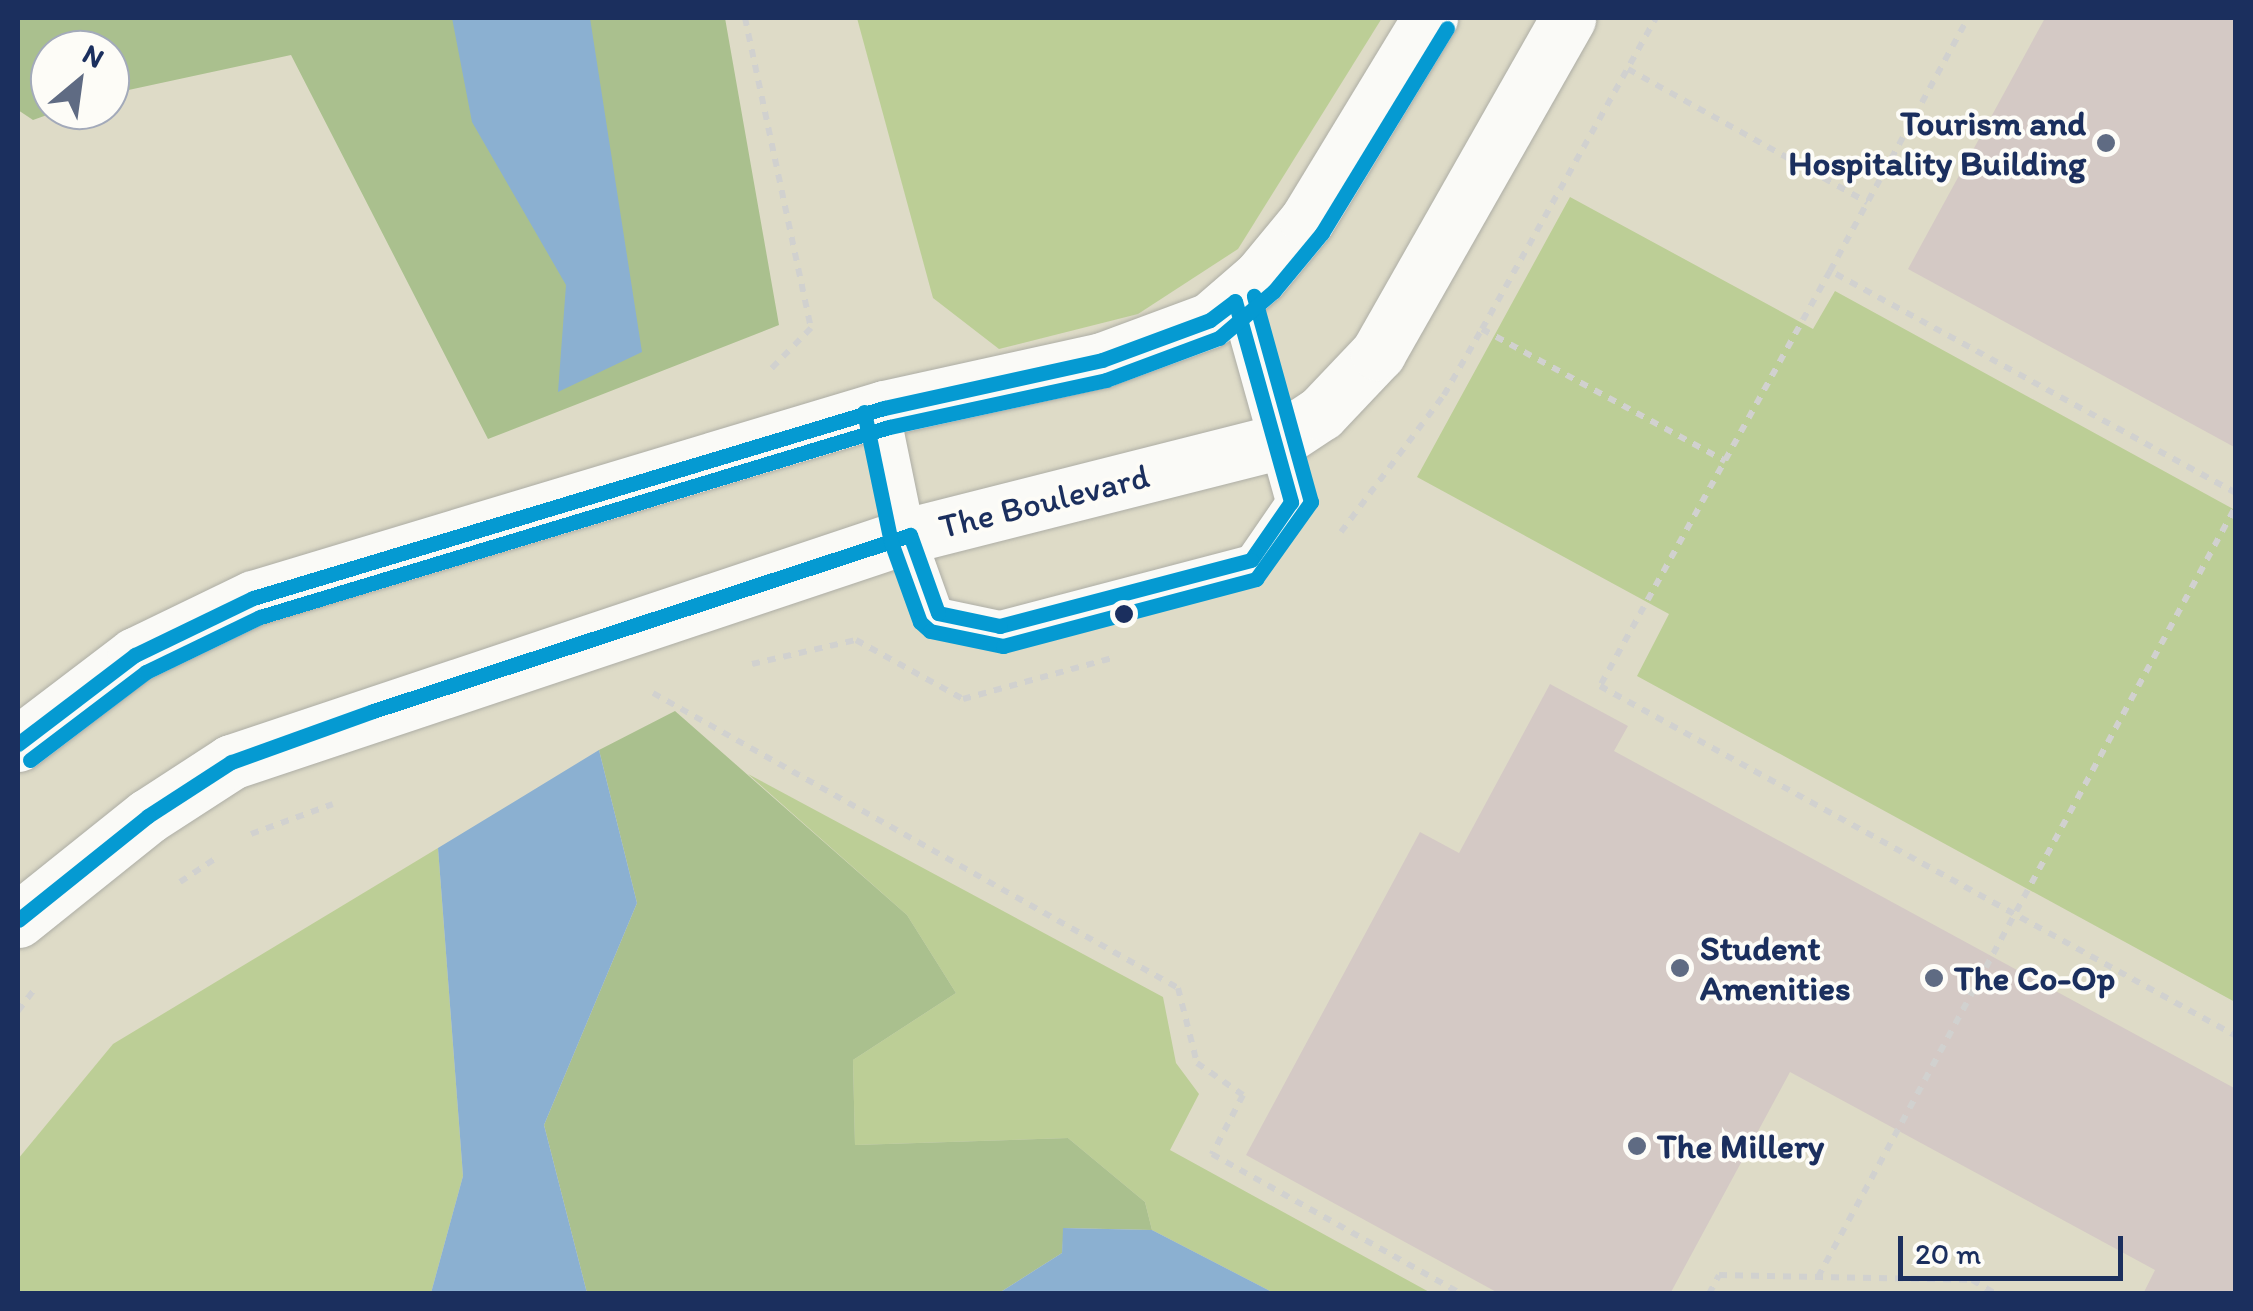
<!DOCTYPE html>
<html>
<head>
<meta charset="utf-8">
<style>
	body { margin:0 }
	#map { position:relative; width:2253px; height:1311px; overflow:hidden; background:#dedbc7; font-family:Itim,sans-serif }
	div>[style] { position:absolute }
	.green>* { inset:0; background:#bcce96 }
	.forest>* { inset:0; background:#aac08e }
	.water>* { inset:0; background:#8bb0d1 }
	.building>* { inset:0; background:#d4c9c5 }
	.path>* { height:6px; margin-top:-3px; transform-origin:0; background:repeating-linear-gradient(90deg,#d1d1cf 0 8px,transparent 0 16px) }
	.roads { filter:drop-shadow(0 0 2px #adada5) drop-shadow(0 0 2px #adada5) }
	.lane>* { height:30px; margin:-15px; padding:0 15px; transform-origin:15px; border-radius:15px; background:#fafaf7 }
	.street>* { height:55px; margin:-27.5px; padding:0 27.5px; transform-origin:27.5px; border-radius:27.5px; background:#fafaf7 }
	.bus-1>* { height:15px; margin:-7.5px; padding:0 7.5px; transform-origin:7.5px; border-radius:7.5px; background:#059ad2 }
	.bus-2>* { height:15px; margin:-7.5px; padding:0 7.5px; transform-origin:7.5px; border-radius:7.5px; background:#059ad2 }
	.dots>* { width:28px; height:28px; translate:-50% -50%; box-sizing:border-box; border:5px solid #fdfcf7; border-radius:50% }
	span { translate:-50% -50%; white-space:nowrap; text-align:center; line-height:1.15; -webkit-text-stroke:8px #fdfcf7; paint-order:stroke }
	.poi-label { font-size:35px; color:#1b2f5e; font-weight:700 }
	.right { translate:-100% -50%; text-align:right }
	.left { translate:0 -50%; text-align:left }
	.street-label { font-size:35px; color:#1b2f5e }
	.frame { position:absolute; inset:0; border:20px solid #1b2f5e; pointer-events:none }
	.north { position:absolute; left:30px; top:30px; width:100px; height:100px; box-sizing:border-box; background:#fdfcf7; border:2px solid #a3aaba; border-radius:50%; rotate:29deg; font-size:28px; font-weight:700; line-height:40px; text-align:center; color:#1b2f5e }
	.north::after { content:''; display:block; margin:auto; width:35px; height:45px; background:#5f6b83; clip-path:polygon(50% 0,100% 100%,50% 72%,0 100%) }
	.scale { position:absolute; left:1898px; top:1236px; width:225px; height:45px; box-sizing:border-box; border:5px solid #1b2f5e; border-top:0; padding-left:12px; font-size:30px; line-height:35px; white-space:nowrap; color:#1b2f5e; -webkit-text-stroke:8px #fdfcf7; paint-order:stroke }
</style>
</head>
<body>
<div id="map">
	<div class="green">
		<div style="clip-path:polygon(857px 18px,1382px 18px,1238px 249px,1138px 314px,999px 349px,933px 298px)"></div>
		<div style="clip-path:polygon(1570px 197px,1813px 329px,1835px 291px,2235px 510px,2235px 1002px,1637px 676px,1669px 614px,1417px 477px)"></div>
		<div style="clip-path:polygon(748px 774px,1163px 997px,1176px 1063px,1199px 1094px,1170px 1150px,1431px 1293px,1274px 1293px,1152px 1230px,1145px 1202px,1068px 1138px,855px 1145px,853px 1060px,956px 993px,907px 915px)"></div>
		<div style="clip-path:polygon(438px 848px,463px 1176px,431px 1293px,18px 1294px,18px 1159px,113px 1044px)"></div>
	</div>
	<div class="forest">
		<div style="clip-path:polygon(18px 18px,725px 18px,779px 325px,488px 439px,291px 55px,110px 94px,110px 50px,50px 50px,50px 110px,61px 110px,33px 120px,18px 110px)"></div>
		<div style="clip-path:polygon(675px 711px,907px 915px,956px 993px,853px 1060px,855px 1145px,1068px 1138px,1145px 1202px,1152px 1230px,1064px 1228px,1062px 1253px,999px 1293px,587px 1293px,544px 1125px,637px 903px,599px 750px)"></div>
	</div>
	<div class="water">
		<div style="clip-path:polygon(452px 18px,590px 18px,642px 352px,558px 392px,566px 285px,472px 122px)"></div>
		<div style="clip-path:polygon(599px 750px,637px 903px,544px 1125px,587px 1293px,431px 1293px,463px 1176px,438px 848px)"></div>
		<div style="clip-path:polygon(1063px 1228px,1152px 1230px,1274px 1293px,999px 1293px,1062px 1253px)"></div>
	</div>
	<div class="building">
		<div style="clip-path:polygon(2045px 18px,2236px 18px,2236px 448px,1908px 269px)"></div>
		<div style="clip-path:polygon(1550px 684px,1628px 726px,1614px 751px,2236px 1089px,2236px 1294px,2143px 1294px,2155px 1270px,1790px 1072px,1670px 1294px,1500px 1294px,1246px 1155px,1420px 832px,1459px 853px)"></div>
	</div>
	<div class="path">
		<div style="left:745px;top:18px;width:317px;rotate:78deg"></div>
		<div style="left:811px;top:328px;width:60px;rotate:134.3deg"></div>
		<div style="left:1628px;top:69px;width:274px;rotate:29.1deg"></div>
		<div style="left:1830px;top:271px;width:288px;rotate:-61.4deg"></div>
		<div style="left:1482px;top:329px;width:356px;rotate:-60.8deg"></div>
		<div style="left:2236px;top:493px;width:463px;rotate:-151.3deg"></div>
		<div style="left:1830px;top:271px;width:474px;rotate:119deg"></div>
		<div style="left:1600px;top:686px;width:726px;rotate:28.82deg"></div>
		<div style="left:1341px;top:532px;width:171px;rotate:-53.1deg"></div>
		<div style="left:1444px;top:395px;width:76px;rotate:-60.1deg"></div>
		<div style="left:1482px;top:329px;width:277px;rotate:28.5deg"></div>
		<div style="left:752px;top:664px;width:107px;rotate:-13deg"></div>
		<div style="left:856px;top:640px;width:122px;rotate:28.9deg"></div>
		<div style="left:963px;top:699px;width:159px;rotate:-15.4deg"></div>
		<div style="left:653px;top:693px;width:602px;rotate:29.33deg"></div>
		<div style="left:1178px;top:988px;width:77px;rotate:75.8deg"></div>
		<div style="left:1197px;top:1063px;width:56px;rotate:34.8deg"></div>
		<div style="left:1243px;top:1095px;width:67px;rotate:117.7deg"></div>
		<div style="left:1212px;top:1154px;width:286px;rotate:29.3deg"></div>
		<div style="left:251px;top:834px;width:87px;rotate:-20.1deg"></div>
		<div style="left:180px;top:882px;width:43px;rotate:-33.7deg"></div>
		<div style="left:18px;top:1011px;width:31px;rotate:-53deg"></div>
		<div style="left:1818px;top:1277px;width:877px;rotate:-61.54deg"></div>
		<div style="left:1709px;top:1294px;width:21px;rotate:-62deg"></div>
		<div style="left:1719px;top:1275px;width:253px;rotate:1.1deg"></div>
		<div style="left:1972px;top:1280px;width:28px;rotate:30deg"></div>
	</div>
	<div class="roads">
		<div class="lane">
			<div style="left:884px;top:408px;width:130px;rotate:78.4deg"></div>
			<div style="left:910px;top:535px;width:83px;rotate:70.3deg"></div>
			<div style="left:938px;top:613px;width:63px;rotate:11.8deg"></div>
			<div style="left:1000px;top:626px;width:260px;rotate:-14.7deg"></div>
			<div style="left:1251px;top:560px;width:70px;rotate:-55.4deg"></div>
			<div style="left:1291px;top:502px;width:209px;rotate:-105.6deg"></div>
		</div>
		<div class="street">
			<div style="left:18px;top:744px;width:147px;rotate:-37.3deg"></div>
			<div style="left:135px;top:655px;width:131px;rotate:-25.8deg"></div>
			<div style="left:253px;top:598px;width:659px;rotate:-16.76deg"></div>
			<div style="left:884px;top:408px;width:223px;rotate:-12.4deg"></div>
			<div style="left:1102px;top:360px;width:115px;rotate:-20.3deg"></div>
			<div style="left:1210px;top:320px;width:66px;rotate:-40.7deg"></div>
			<div style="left:1260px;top:277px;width:74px;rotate:-50.5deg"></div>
			<div style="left:1307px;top:220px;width:237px;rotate:-58.7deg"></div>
			<div style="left:18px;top:920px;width:166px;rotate:-38.7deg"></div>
			<div style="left:148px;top:816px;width:99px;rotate:-33deg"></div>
			<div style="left:231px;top:762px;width:716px;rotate:-18.49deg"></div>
			<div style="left:910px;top:535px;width:379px;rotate:-14.2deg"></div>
			<div style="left:1277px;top:442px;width:53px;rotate:-33.4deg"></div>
			<div style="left:1321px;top:413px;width:83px;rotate:-46.5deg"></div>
			<div style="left:1378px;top:353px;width:385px;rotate:-60.4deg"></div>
		</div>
	</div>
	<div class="bus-1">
		<div style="left:18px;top:744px;width:147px;rotate:-37.3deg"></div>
		<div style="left:135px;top:655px;width:131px;rotate:-25.8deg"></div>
		<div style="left:253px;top:598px;width:659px;rotate:-16.76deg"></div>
		<div style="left:884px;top:408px;width:223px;rotate:-12.4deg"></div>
		<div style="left:1102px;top:360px;width:115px;rotate:-20.3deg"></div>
		<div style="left:1210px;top:320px;width:31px;rotate:-37deg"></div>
		<div style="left:1235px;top:301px;width:209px;rotate:74.4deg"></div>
		<div style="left:1291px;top:502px;width:70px;rotate:124.6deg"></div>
		<div style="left:1251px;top:560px;width:260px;rotate:165.3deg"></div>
		<div style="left:1000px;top:626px;width:63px;rotate:-168.2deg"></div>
		<div style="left:938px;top:613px;width:83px;rotate:-109.7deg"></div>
		<div style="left:910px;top:535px;width:565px;rotate:161.85deg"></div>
		<div style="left:373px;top:711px;width:151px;rotate:160.2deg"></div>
		<div style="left:231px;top:762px;width:99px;rotate:147deg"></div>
		<div style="left:148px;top:816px;width:166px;rotate:141.3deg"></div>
	</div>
	<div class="bus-2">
		<div style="left:864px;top:412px;width:133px;rotate:78.3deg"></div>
		<div style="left:891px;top:542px;width:85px;rotate:70.1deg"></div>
		<div style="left:920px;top:622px;width:13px;rotate:42deg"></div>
		<div style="left:930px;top:631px;width:75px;rotate:11.6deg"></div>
		<div style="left:1003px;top:646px;width:262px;rotate:-14.8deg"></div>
		<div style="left:1256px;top:579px;width:95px;rotate:-54.5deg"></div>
		<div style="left:1311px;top:502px;width:214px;rotate:-105.5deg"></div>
		<div style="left:30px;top:760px;width:146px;rotate:-37.2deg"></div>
		<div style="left:146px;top:672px;width:127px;rotate:-25.8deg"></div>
		<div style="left:260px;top:617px;width:657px;rotate:-16.81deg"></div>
		<div style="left:889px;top:427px;width:222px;rotate:-12.2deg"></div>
		<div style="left:1106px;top:380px;width:121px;rotate:-20.4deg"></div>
		<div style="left:1219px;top:338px;width:72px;rotate:-40.5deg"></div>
		<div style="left:1274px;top:291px;width:75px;rotate:-50.4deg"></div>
		<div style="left:1322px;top:233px;width:240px;rotate:-58.6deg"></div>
	</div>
	<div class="dots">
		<div style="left:2106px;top:143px;background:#5f6b83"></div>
		<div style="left:1124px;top:614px;background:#1b2f5e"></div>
		<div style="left:1680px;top:968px;background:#5f6b83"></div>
		<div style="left:1934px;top:978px;background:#5f6b83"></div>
		<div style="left:1637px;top:1146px;background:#5f6b83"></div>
	</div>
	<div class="poi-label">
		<span class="right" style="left:2086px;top:143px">Tourism and<br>Hospitality Building</span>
		<span class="left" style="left:1700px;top:968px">Student<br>Amenities</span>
		<span class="left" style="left:1954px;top:978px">The Co-Op</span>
		<span class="left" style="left:1657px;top:1146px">The Millery</span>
	</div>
	<div class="street-label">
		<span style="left:1044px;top:501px;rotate:-14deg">The Boulevard</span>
	</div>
	<div class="frame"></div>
	<div class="north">N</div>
	<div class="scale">20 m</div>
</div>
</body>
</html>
